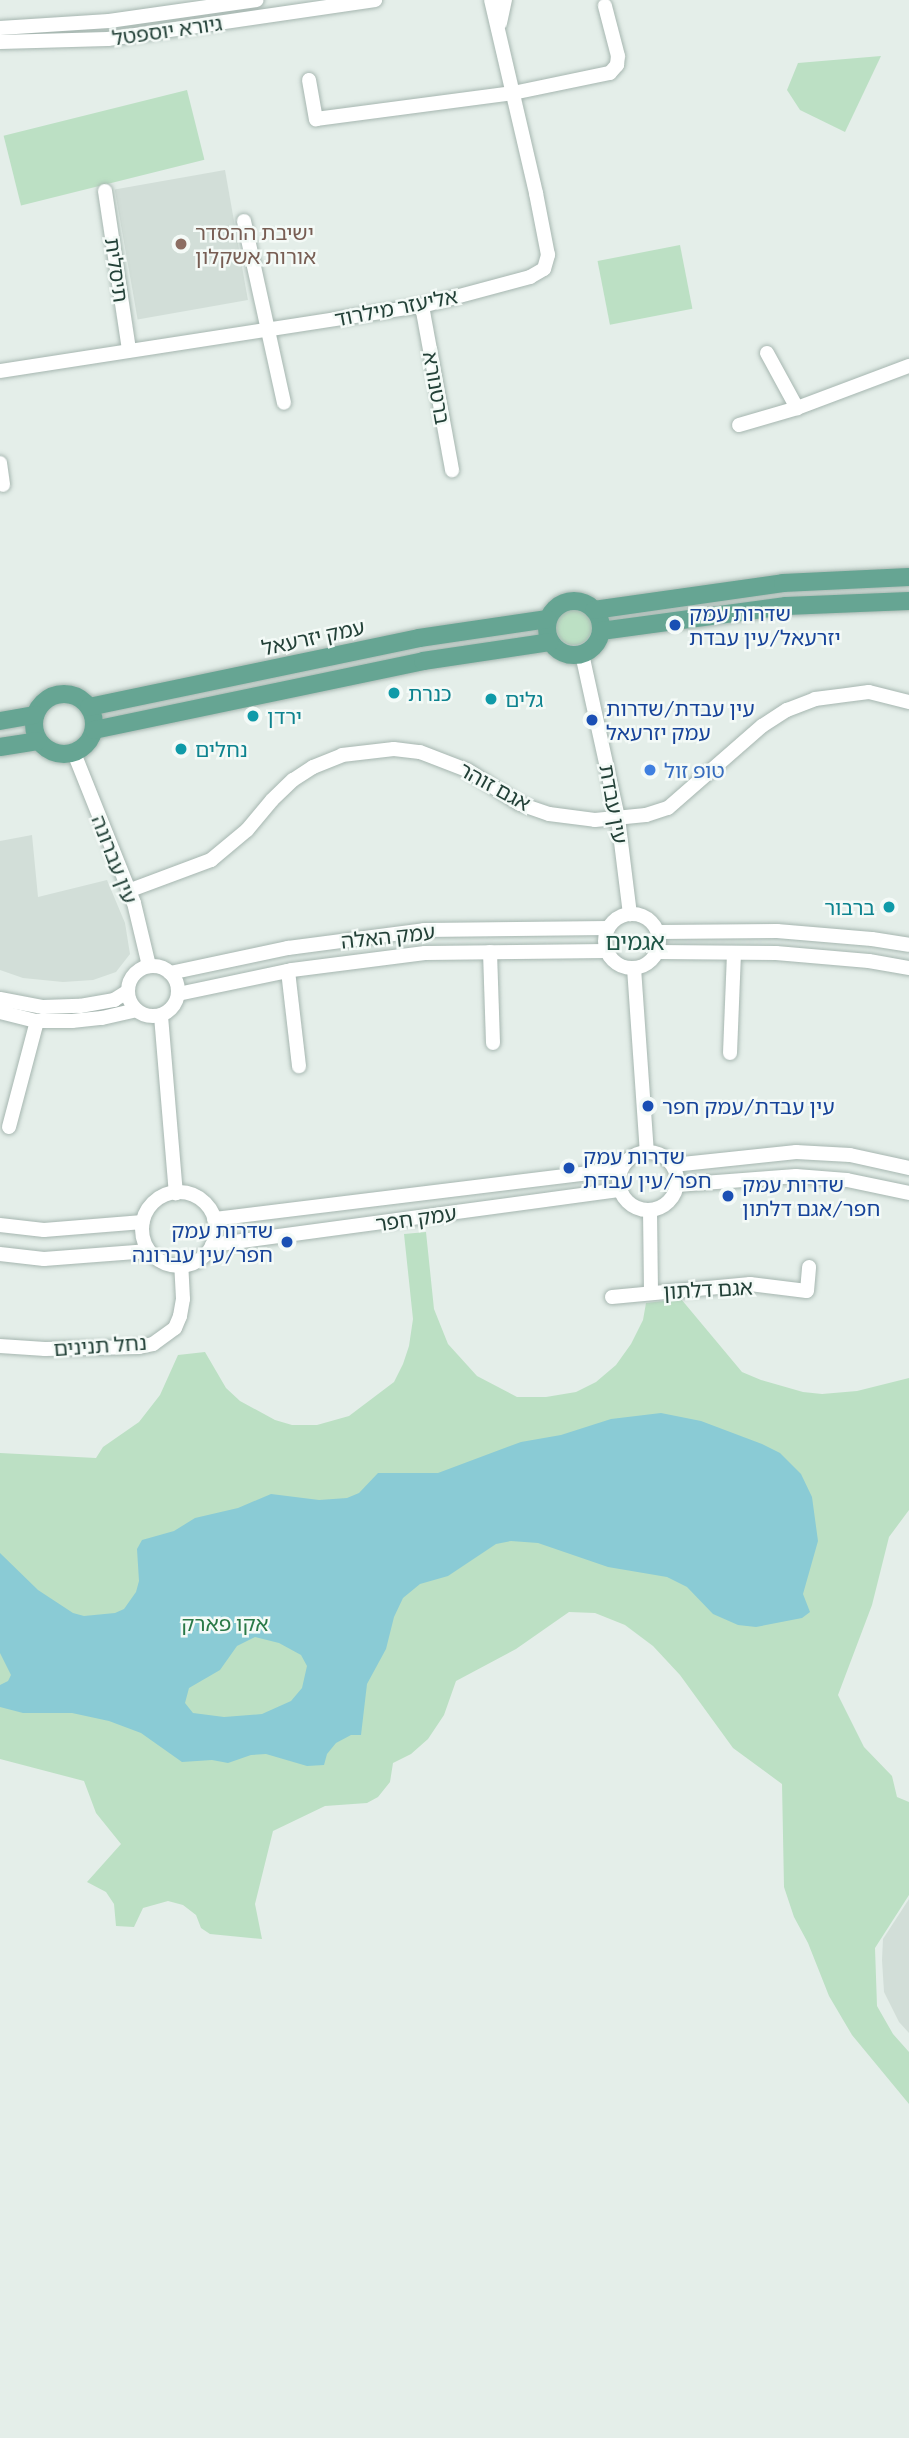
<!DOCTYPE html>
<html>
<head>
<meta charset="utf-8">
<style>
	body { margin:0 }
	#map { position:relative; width:909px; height:2438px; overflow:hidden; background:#e4eee9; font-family:"Exo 2","Noto Sans Hebrew",sans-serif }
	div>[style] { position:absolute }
	.built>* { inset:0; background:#d2ded8; transform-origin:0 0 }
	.green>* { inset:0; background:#bce0c4; transform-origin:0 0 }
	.round { border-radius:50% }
	.water>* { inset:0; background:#8acbd5 }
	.roads { filter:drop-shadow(0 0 2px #a6b6b0) drop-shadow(0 0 2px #a6b6b0) }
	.minor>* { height:14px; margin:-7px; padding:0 7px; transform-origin:7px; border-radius:7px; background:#fff }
	.minor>.ring { margin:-7px; padding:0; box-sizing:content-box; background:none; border:14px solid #fff; border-radius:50% }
	.major>* { height:18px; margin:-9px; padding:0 9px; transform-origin:9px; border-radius:9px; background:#66a593 }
	.major>.ring { margin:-9px; padding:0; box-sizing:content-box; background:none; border:18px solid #66a593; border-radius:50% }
	.dots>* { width:19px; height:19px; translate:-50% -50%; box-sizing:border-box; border:4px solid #f4faf7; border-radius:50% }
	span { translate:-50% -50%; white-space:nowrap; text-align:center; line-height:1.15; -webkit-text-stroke:5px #f4faf7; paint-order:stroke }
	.street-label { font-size:21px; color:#224037 }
	.education-label { font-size:21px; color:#785e54 }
	.left { translate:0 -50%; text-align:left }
	.transit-label { font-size:21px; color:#164399 }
	.right { translate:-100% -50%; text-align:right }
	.culture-label { font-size:21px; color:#0d838f }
	.shop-label { font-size:21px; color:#366cbe }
	.park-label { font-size:21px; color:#2a7947 }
	.neighbourhood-label { font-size:23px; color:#1d5445 }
</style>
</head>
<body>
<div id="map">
	<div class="built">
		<div style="left:225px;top:170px;width:132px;height:112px;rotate:80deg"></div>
		<div style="clip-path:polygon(32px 835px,38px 897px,107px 880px,125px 923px,130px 954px,116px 972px,93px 980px,63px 982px,23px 978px,0 970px,0 841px)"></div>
		<div style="clip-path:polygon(909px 1899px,909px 2033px,899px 2022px,884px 1992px,882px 1960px,883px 1939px)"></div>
	</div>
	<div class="green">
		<div style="clip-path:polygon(881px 56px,845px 132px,800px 110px,787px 90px,798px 63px)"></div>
		<div style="left:187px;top:90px;width:72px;height:189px;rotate:76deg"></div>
		<div style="left:680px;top:245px;width:65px;height:84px;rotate:79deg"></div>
		<div class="round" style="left:556px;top:609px;width:36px;height:36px"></div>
		<div style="clip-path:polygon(426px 1232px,434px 1309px,448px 1344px,477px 1376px,517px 1397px,546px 1397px,576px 1392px,596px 1382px,616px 1365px,631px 1344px,643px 1320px,646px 1303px,681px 1299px,742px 1372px,761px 1380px,803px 1392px,822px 1394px,857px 1391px,909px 1378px,909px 1510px,889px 1537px,872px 1605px,838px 1695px,864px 1747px,892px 1776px,897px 1797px,909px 1802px,909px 1895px,875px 1948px,877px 2006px,893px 2034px,909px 2052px,909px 2104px,852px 2035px,829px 1996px,808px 1943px,794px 1917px,784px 1887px,782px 1784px,733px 1748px,680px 1675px,653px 1646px,625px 1625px,595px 1613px,569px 1612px,516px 1649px,456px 1681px,444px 1715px,428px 1739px,411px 1754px,393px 1763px,390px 1782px,378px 1797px,367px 1803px,325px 1806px,273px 1831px,255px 1904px,262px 1939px,210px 1934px,201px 1928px,196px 1915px,183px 1905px,168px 1901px,143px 1908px,134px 1927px,116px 1926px,114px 1904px,106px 1892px,87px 1882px,121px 1844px,96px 1813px,84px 1781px,0 1759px,0 1453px,96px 1458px,103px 1447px,139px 1422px,160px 1395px,178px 1355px,205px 1352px,226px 1388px,240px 1401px,275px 1420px,292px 1425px,317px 1425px,349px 1416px,394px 1382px,403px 1364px,409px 1346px,413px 1319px,404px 1234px)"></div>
	</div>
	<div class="water">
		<div style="clip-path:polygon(evenodd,661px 1413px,701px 1421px,762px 1444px,780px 1453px,801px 1474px,812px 1497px,818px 1541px,803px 1594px,810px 1612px,802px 1618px,756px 1627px,738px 1625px,713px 1614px,687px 1587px,667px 1577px,608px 1567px,538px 1543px,511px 1541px,496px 1544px,448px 1576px,420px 1584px,403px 1598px,394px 1617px,386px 1649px,367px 1684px,361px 1735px,351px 1735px,336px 1743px,327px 1754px,324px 1765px,307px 1766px,266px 1754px,251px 1755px,228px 1763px,212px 1760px,182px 1762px,141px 1733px,109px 1721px,72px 1713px,23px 1713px,0 1707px,0 1685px,8px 1681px,11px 1675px,0 1653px,0 1553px,38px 1590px,73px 1613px,84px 1616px,115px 1613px,124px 1609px,136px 1592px,139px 1581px,137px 1549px,142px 1540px,174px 1531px,195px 1518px,238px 1508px,271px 1494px,319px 1500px,347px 1498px,359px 1493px,378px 1473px,438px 1473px,521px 1442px,561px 1435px,611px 1419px,661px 1413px,255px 1637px,279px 1643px,301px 1655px,307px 1666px,302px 1688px,291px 1701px,262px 1714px,224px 1717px,193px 1713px,185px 1703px,189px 1688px,220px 1670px,237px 1646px,255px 1637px)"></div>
	</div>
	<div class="roads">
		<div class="minor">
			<div style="left:500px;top:23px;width:24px;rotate:-78deg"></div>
			<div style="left:0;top:28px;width:109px;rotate:-3.7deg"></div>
			<div style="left:109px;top:21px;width:149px;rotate:-8.1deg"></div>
			<div style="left:0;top:42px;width:108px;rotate:-1.6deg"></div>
			<div style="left:108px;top:39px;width:270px;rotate:-8.3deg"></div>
			<div style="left:309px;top:80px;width:40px;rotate:80deg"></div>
			<div style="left:316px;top:119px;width:199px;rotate:-7.5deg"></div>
			<div style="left:513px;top:93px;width:99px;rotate:-11.7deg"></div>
			<div style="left:610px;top:73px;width:11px;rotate:-49deg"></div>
			<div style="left:617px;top:65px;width:9px;rotate:-84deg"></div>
			<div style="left:618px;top:56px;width:52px;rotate:-104.6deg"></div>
			<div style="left:105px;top:191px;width:160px;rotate:81.4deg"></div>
			<div style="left:244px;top:221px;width:186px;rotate:77.6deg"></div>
			<div style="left:422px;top:306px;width:167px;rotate:79.6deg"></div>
			<div style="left:767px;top:353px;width:63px;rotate:61.4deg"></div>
			<div style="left:0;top:371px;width:427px;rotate:-8.8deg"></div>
			<div style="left:422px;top:306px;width:112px;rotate:-15deg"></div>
			<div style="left:530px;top:277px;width:16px;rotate:-30deg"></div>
			<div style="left:544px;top:269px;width:15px;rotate:-74deg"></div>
			<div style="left:548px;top:255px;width:63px;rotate:-101deg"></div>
			<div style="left:536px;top:193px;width:198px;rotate:-103.1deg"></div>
			<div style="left:739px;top:425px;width:60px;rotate:-16.3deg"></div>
			<div style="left:797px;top:408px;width:120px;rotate:-20.6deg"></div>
			<div style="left:0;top:463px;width:22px;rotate:82deg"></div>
			<div style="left:582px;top:654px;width:168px;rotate:77.6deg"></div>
			<div style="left:618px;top:818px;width:97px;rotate:82.9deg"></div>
			<div style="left:74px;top:753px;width:162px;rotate:68.2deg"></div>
			<div style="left:134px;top:903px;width:65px;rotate:76.6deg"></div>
			<div style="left:128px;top:891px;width:89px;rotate:-20.5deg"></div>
			<div style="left:211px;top:860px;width:47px;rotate:-39.8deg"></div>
			<div style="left:247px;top:830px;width:39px;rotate:-50deg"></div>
			<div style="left:272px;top:800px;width:29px;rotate:-44deg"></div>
			<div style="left:293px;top:780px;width:24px;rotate:-33deg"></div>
			<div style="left:313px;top:767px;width:31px;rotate:-22deg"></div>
			<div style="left:342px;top:755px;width:52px;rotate:-6.6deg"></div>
			<div style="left:394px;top:749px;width:26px;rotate:7deg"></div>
			<div style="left:420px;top:752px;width:50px;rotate:21deg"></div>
			<div style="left:467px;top:770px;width:63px;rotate:32.7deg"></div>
			<div style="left:520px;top:804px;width:31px;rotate:19deg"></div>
			<div style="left:549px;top:814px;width:46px;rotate:7.4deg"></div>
			<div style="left:595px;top:820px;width:51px;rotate:-5.6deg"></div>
			<div style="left:646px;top:815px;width:23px;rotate:-18deg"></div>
			<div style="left:668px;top:808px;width:125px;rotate:-41.1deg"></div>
			<div style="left:762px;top:726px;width:30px;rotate:-33deg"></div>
			<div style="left:787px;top:710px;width:30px;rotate:-21deg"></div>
			<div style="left:815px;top:699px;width:54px;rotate:-7.4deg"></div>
			<div style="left:869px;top:692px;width:41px;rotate:14deg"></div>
			<div class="ring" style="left:605px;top:914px;width:40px;height:40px"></div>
			<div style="left:658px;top:932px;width:119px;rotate:-0.5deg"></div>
			<div style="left:777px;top:931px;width:95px;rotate:4.8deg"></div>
			<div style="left:872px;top:939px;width:37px;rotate:9deg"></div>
			<div style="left:490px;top:952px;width:91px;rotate:88.1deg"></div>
			<div style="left:657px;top:952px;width:119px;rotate:0.5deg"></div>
			<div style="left:776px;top:953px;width:93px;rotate:4.9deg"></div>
			<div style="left:869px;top:961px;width:41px;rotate:9.9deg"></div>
			<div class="ring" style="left:128px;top:966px;width:36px;height:36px"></div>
			<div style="left:634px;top:968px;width:184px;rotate:86deg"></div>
			<div style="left:288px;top:971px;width:96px;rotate:83.4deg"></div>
			<div style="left:170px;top:973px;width:121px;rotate:-12deg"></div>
			<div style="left:288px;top:948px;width:137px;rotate:-7.5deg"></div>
			<div style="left:424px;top:930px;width:184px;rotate:-0.6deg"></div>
			<div style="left:178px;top:994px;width:116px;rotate:-11.9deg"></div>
			<div style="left:292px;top:970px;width:134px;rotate:-7.3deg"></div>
			<div style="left:425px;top:953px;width:182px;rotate:-0.6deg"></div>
			<div style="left:0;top:999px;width:44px;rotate:10.5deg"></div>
			<div style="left:43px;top:1007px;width:37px;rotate:-2deg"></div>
			<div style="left:80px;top:1006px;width:35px;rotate:-10deg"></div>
			<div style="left:114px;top:1000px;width:15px;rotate:-32deg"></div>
			<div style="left:0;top:1012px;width:38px;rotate:14deg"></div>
			<div style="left:37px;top:1021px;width:35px"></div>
			<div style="left:72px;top:1021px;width:30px;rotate:-6deg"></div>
			<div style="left:102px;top:1018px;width:35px;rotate:-13deg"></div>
			<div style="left:161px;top:1016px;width:178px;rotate:85.2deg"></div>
			<div style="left:730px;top:1053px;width:100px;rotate:-87.7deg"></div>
			<div style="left:9px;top:1127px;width:110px;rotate:-75.2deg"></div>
			<div class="ring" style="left:619px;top:1152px;width:44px;height:44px"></div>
			<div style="left:673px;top:1165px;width:124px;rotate:-6deg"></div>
			<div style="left:796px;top:1152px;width:54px;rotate:3.2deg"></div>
			<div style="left:850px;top:1155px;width:60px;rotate:12.4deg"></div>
			<div style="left:677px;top:1185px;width:119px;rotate:-4.3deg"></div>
			<div style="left:796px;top:1176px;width:51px;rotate:4.5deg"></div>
			<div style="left:847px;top:1180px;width:63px;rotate:11.8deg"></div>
			<div class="ring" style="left:142px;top:1192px;width:60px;height:60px"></div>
			<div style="left:650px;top:1210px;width:82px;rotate:89.3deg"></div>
			<div style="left:214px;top:1219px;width:410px;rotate:-7deg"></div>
			<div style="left:0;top:1225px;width:44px;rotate:6.5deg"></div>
			<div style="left:44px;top:1230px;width:99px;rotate:-4.6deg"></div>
			<div style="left:212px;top:1245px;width:412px;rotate:-7.7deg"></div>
			<div style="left:0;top:1254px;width:44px;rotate:6.5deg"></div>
			<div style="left:44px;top:1259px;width:105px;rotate:-4.4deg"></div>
			<div style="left:612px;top:1297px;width:139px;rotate:-5.4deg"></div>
			<div style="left:750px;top:1284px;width:57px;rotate:7deg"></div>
			<div style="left:807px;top:1291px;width:24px;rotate:-85deg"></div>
			<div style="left:0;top:1346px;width:45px;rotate:3.8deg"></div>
			<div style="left:45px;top:1349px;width:94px;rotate:-1.2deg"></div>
			<div style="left:139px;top:1347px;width:14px;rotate:-12deg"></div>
			<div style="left:153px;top:1344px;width:27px;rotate:-36deg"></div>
			<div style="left:175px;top:1328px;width:13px;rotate:-67deg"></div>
			<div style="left:180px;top:1316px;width:17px;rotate:-80deg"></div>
			<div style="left:183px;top:1299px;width:33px;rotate:-93deg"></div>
		</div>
		<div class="major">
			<div class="ring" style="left:547px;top:601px;width:36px;height:36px"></div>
			<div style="left:594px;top:610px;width:191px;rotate:-8.1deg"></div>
			<div style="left:783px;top:583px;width:126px;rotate:-2.7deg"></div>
			<div style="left:601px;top:631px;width:187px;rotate:-7.7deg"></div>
			<div style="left:786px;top:606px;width:123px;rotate:-2.3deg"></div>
			<div class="ring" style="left:34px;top:694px;width:42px;height:42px"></div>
			<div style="left:89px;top:707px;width:337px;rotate:-11.8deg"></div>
			<div style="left:419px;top:638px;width:130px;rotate:-8.4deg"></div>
			<div style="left:0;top:721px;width:36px;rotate:-10deg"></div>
			<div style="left:94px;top:730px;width:336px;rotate:-11.8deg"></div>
			<div style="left:423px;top:661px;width:128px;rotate:-8.5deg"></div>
			<div style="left:0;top:747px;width:38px;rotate:-9deg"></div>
		</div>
	</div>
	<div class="dots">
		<div style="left:181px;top:244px;background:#8d6e63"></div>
		<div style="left:675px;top:625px;background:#1a4fb4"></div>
		<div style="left:394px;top:693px;background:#0f9aa8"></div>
		<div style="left:491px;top:699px;background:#0f9aa8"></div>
		<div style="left:253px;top:716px;background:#0f9aa8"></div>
		<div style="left:592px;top:720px;background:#1a4fb4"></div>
		<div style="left:181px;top:749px;background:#0f9aa8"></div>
		<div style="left:650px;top:770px;background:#3f7fe0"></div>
		<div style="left:889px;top:907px;background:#0f9aa8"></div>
		<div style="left:648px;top:1106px;background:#1a4fb4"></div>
		<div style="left:569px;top:1168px;background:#1a4fb4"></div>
		<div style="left:728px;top:1196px;background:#1a4fb4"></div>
		<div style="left:287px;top:1242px;background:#1a4fb4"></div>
	</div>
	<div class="street-label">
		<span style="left:167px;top:30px;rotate:-8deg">גיורא יוספטל</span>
		<span style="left:117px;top:270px;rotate:82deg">תיסלית</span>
		<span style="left:396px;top:307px;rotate:-11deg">אליעזר מילרוד</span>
		<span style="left:437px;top:388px;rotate:80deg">ברטנורא</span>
		<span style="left:313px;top:637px;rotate:-12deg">עמק יזרעאל</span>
		<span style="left:495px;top:786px;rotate:29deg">אגם זוהר</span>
		<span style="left:614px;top:804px;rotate:80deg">עין עבדת</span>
		<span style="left:115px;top:859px;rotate:69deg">עין עברונה</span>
		<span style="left:388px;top:936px;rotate:-6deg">עמק האלה</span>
		<span style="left:416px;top:1218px;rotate:-8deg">עמק חפר</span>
		<span style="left:708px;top:1289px;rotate:-3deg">אגם דלתון</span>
		<span style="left:100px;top:1345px;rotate:-4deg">נחל תנינים</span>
	</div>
	<div class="education-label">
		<span class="left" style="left:195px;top:244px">ישיבת ההסדר<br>אורות אשקלון</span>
	</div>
	<div class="transit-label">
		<span class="left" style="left:689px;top:625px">שדרות עמק<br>יזרעאל/עין עבדת</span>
		<span class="left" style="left:606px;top:720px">עין עבדת/שדרות<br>עמק יזרעאל</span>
		<span class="left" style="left:662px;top:1106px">עין עבדת/עמק חפר</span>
		<span class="left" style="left:583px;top:1168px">שדרות עמק<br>חפר/עין עבדת</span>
		<span class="left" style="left:742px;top:1196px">שדרות עמק<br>חפר/אגם דלתון</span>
		<span class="right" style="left:273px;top:1242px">שדרות עמק<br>חפר/עין עברונה</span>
	</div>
	<div class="culture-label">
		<span class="left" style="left:408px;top:693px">כנרת</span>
		<span class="left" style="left:505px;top:699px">גלים</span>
		<span class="left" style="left:267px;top:716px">ירדן</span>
		<span class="left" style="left:195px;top:749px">נחלים</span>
		<span class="right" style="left:875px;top:907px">ברבור</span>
	</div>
	<div class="shop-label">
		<span class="left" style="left:664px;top:770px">טופ זול</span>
	</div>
	<div class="park-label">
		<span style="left:225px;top:1623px">אקו פארק</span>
	</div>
	<div class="neighbourhood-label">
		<span style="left:635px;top:941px">אגמים</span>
	</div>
</div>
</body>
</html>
